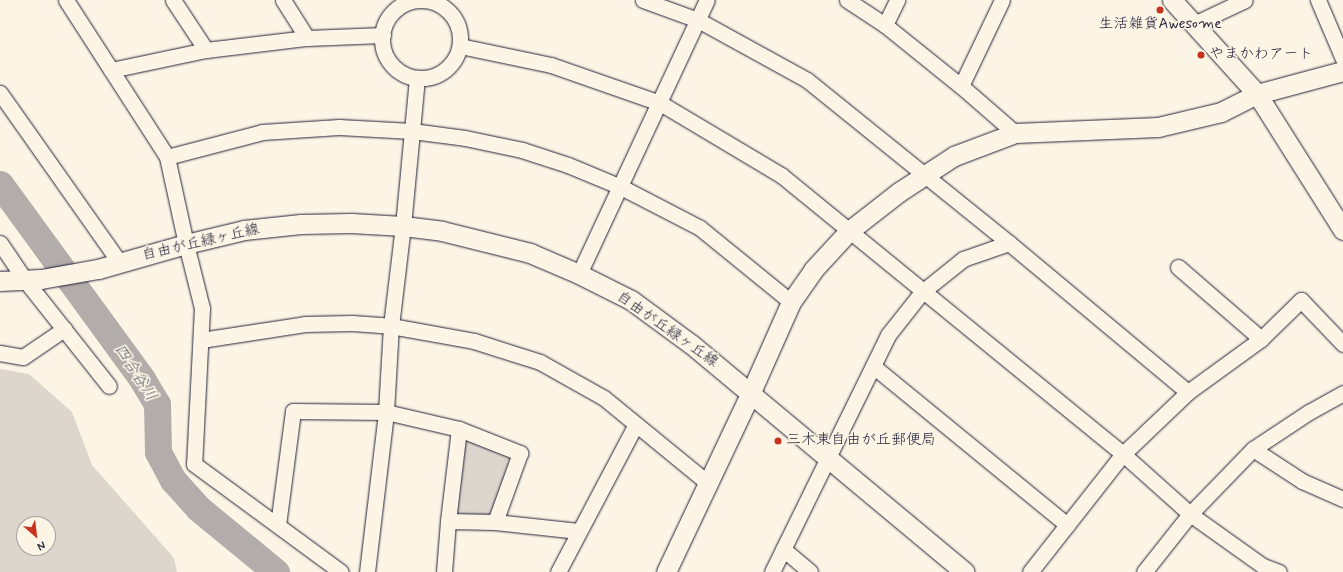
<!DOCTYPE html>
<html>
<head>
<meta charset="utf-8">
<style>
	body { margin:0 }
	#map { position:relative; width:1343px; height:572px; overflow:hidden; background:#fcf5e5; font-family:Mynerve,"Klee One",sans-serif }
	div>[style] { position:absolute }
	.green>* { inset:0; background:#dcd6cc }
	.river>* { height:27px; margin:-13.5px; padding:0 13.5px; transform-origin:13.5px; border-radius:13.5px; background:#b2adab }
	.roads { filter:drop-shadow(0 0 1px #22223b) drop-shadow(0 0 1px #22223b) }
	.minor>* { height:15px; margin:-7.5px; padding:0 7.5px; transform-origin:7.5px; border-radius:7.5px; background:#fcf5e5 }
	.minor>.ring { margin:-7.5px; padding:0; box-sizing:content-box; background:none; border:15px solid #fcf5e5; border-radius:50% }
	.tertiary>* { height:19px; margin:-9.5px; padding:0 9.5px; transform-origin:9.5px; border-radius:9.5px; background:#fcf5e5 }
	.dots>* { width:11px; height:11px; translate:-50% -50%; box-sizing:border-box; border:2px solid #fcf5e5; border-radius:50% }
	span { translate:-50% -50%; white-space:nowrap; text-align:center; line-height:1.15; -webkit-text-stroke:3.5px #fcf5e5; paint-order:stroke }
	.poi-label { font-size:15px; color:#22223b }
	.left { translate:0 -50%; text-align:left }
	.street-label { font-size:15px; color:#22223b }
	.water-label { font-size:16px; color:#545362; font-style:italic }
	.north { position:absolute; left:16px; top:516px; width:40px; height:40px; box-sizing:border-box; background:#fcf5e5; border:1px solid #a5a1a1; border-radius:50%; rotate:152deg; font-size:11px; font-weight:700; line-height:16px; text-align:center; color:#22223b }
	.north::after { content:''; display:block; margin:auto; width:14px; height:18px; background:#c8321e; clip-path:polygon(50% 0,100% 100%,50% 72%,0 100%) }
</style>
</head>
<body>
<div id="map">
	<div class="green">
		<div style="clip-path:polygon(evenodd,0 369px,29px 374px,72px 412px,92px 465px,174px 558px,177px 572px,0 572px,0 369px,24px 524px,48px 524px,48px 548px,24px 548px,24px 524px)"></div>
		<div style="clip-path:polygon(468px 439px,511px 456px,490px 518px,459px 517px,456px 513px,462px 441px)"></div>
	</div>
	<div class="river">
		<div style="left:0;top:184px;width:241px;rotate:53.9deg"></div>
		<div style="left:142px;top:379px;width:29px;rotate:59deg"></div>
		<div style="left:157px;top:404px;width:48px;rotate:88.8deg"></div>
		<div style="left:158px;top:452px;width:32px;rotate:62deg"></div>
		<div style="left:173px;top:480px;width:38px;rotate:48deg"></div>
		<div style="left:198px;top:508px;width:101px;rotate:39.4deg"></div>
	</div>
	<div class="roads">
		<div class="minor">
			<div style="left:66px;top:0;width:187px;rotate:57.2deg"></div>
			<div style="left:167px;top:157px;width:89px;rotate:77.7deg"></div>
			<div style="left:186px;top:244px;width:66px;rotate:76deg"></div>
			<div style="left:202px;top:308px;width:156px;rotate:92.9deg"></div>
			<div style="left:194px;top:464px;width:182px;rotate:36.3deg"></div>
			<div style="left:173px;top:0;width:60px;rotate:56.6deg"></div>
			<div style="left:283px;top:0;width:45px;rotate:57.7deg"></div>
			<div style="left:643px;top:0;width:59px;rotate:20deg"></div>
			<div style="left:698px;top:20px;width:124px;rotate:28.8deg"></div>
			<div style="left:807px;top:80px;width:260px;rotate:38.9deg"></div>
			<div style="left:1009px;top:243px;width:233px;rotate:39.8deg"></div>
			<div style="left:847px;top:0;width:45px;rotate:33.3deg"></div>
			<div style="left:885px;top:25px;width:97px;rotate:38.8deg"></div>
			<div style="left:961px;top:86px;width:72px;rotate:41deg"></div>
			<div style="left:1318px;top:0;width:64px;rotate:67deg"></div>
			<div class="ring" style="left:382px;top:0;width:63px;height:63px"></div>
			<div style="left:1194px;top:24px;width:56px;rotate:-25.2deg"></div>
			<div style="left:885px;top:25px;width:28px;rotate:-64deg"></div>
			<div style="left:460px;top:46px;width:93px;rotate:11.8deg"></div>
			<div style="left:551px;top:65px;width:115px;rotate:19.2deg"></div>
			<div style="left:660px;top:103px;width:141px;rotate:30.8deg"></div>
			<div style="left:781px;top:175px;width:441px;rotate:39.2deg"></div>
			<div style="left:1123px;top:454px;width:90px;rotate:41.8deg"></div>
			<div style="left:1190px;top:514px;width:90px;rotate:35.5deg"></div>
			<div style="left:1263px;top:566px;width:17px;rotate:21deg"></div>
			<div style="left:111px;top:70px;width:97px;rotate:-11.9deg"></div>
			<div style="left:206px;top:50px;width:102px;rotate:-6.8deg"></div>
			<div style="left:307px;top:38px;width:76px;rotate:-2.3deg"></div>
			<div style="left:961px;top:86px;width:95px;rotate:-64.5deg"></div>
			<div style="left:0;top:93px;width:207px;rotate:54.8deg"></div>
			<div style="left:167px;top:157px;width:98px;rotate:-14.7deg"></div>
			<div style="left:262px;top:132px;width:77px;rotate:-3.7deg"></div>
			<div style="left:339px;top:127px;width:73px;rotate:3.1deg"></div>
			<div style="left:412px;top:131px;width:53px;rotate:7.5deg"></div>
			<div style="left:465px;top:138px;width:58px;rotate:11.9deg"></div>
			<div style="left:522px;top:150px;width:48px;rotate:18.1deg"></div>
			<div style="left:568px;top:165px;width:57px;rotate:22.5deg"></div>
			<div style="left:621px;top:187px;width:89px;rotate:27.4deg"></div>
			<div style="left:700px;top:228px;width:117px;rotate:39.1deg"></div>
			<div style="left:0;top:243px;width:45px;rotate:56deg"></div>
			<div style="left:25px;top:280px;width:135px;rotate:51.6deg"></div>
			<div style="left:1178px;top:267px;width:110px;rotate:40.9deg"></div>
			<div style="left:579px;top:274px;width:302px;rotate:-65deg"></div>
			<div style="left:201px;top:340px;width:105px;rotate:-8.7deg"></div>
			<div style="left:305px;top:324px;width:47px;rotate:-1.2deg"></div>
			<div style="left:352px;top:323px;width:39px;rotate:4deg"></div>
			<div style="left:391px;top:326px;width:84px;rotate:10.2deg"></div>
			<div style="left:474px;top:341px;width:69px;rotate:17.7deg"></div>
			<div style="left:540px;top:362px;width:73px;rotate:29.4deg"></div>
			<div style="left:604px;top:398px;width:134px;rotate:39.3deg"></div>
			<div style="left:0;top:353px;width:23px;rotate:10deg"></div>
			<div style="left:23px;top:357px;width:50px;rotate:-34.3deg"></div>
			<div style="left:873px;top:366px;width:251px;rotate:39.3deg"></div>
			<div style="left:1253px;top:449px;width:59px;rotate:33.1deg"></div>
			<div style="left:1302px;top:481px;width:45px;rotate:23.7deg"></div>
			<div style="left:448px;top:521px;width:47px;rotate:1.2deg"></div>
			<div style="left:495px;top:522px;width:84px;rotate:6.1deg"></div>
			<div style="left:278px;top:525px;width:115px;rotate:-82.5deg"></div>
			<div style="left:293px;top:411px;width:93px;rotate:0.6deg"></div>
			<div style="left:386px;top:412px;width:75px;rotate:13.1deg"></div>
			<div style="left:459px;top:429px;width:66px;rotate:21.5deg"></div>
			<div style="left:520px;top:453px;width:73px;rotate:109.9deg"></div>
			<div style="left:783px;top:549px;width:35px;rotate:40deg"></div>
			<div style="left:367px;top:572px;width:161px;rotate:-83.2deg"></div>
			<div style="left:386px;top:412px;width:86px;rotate:-86.7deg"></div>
			<div style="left:391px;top:326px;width:101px;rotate:-83.2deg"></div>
			<div style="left:403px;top:226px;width:149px;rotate:-84.6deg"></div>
			<div style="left:444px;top:572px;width:51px;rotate:-85.5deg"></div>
			<div style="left:448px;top:521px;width:93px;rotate:-83.2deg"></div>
			<div style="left:558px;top:572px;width:167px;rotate:-62.2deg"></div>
			<div style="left:772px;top:572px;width:264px;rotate:-63.9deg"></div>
			<div style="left:888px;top:335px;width:55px;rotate:-51.7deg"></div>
			<div style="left:922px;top:292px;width:53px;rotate:-38.8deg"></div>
			<div style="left:963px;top:259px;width:49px;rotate:-19.2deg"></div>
			<div style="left:1030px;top:572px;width:150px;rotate:-51.8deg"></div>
			<div style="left:1123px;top:454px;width:90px;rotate:-43.6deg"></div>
			<div style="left:1188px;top:392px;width:90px;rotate:-36deg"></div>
			<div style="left:1261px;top:339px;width:56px;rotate:-44.3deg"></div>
			<div style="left:1301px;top:300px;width:61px;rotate:46.3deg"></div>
			<div style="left:1144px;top:572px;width:74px;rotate:-51.6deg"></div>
			<div style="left:1190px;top:514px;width:91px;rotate:-45.9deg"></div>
			<div style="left:1253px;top:449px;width:67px;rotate:-33.5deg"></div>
			<div style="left:1309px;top:412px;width:39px;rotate:-29deg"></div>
		</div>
		<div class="tertiary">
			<div style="left:1172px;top:0;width:127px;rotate:47.9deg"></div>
			<div style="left:1257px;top:94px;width:161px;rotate:57.7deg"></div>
			<div style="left:0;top:281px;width:41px;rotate:-2.8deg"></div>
			<div style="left:41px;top:279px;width:58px;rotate:-10deg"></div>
			<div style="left:98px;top:269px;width:91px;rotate:-15.9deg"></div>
			<div style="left:186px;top:244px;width:60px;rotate:-13.6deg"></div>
			<div style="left:244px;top:230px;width:57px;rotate:-6deg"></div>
			<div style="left:301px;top:224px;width:50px;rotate:-1.1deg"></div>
			<div style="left:351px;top:223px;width:52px;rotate:3.3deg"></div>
			<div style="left:403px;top:226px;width:39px;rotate:7deg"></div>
			<div style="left:442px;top:231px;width:91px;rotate:14deg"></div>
			<div style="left:530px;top:253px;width:53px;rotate:23.2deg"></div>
			<div style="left:579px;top:274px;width:58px;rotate:26.6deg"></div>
			<div style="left:631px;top:300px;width:74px;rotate:36.3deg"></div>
			<div style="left:691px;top:344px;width:356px;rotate:39.8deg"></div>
			<div style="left:666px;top:572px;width:199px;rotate:-64.7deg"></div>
			<div style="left:751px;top:392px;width:98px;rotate:-66deg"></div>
			<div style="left:791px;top:302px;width:39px;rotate:-55deg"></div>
			<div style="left:813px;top:270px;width:53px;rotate:-47.3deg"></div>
			<div style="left:849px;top:231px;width:63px;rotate:-38deg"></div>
			<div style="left:899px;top:192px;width:66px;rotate:-33.2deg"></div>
			<div style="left:954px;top:156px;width:65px;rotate:-20.7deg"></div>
			<div style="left:1015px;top:133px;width:143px;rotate:-2.4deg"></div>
			<div style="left:1158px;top:127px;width:65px;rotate:-13.4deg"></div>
			<div style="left:1221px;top:112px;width:40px;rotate:-26.6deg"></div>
			<div style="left:1257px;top:94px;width:89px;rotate:-15deg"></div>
		</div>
	</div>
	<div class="dots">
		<div style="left:1160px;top:10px;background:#c8321e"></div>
		<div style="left:1201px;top:55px;background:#c8321e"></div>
		<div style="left:778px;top:441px;background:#c8321e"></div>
	</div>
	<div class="poi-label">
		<span style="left:1160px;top:25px">生活雑貨Awesome</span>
		<span class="left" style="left:1209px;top:55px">やまかわアート</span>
		<span class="left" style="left:786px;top:441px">三木東自由が丘郵便局</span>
	</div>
	<div class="street-label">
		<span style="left:201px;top:243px;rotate:-13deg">自由が丘緑ヶ丘線</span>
		<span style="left:667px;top:330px;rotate:35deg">自由が丘緑ヶ丘線</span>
	</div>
	<div class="water-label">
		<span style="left:135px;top:373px;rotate:57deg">四合谷川</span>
	</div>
	<div class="north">N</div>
</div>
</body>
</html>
